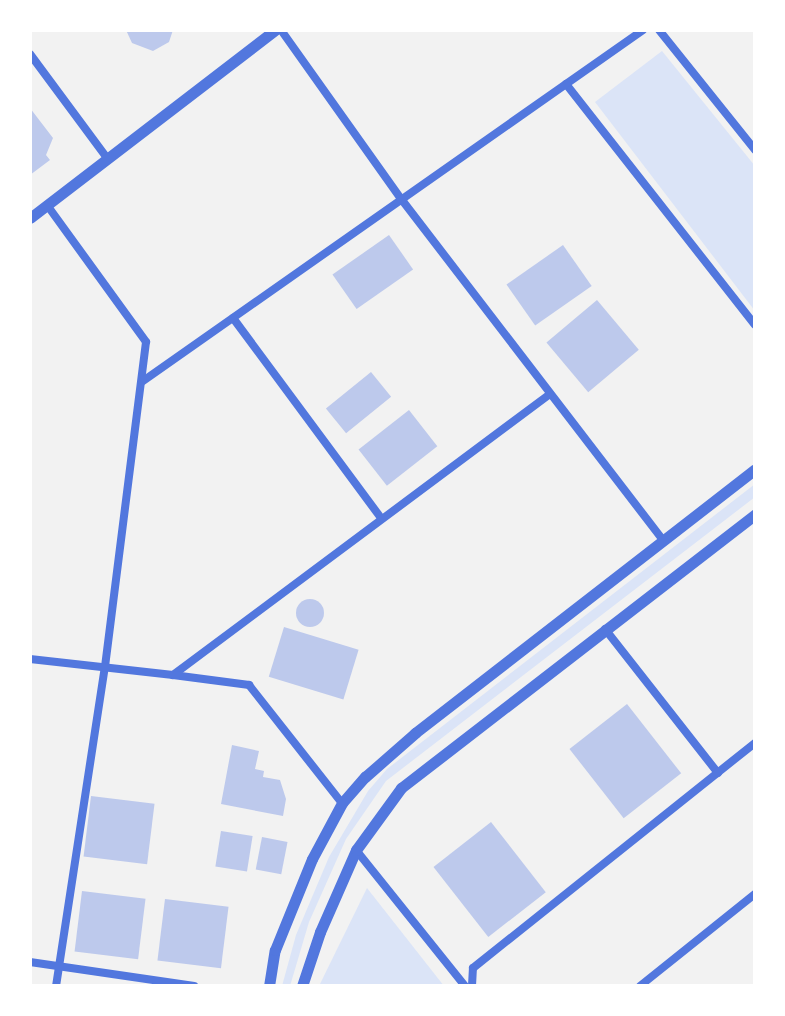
<!DOCTYPE html>
<html>
<head>
<meta charset="utf-8">
<style>
	body { margin:0 }
	#map { position:relative; width:785px; height:1016px; overflow:hidden; background:#f2f2f2; font-family:"PT Sans Narrow",sans-serif }
	div>[style] { position:absolute }
	.green>* { inset:0; background:#dbe4f7 }
	.building>* { inset:0; background:#bdc9ec; transform-origin:0 0 }
	.round { border-radius:50% }
	.minor>* { height:8px; margin:-4px; padding:0 4px; transform-origin:4px; border-radius:4px; background:#5277de }
	.tertiary>* { height:11px; margin:-5.5px; padding:0 5.5px; transform-origin:5.5px; border-radius:5.5px; background:#5277de }
	span { translate:-50% -50%; white-space:nowrap; text-align:center; line-height:1.15; -webkit-text-stroke:6px #fff; paint-order:stroke }
	.frame { position:absolute; inset:0; border:32px solid #fff; pointer-events:none }
</style>
</head>
<body>
<div id="map">
	<div class="green">
		<div style="clip-path:polygon(662px 51px,755px 166px,755px 311px,595px 102px)"></div>
		<div style="clip-path:polygon(755px 484px,755px 497px,386px 781px,346px 839px,309px 922px,290px 986px,282px 986px,296px 935px,329px 857px,368px 791px,387px 769px)"></div>
		<div style="clip-path:polygon(367px 888px,444px 986px,319px 986px)"></div>
	</div>
	<div class="building">
		<div style="clip-path:polygon(126px 30px,173px 30px,169px 42px,153px 51px,132px 43px)"></div>
		<div style="clip-path:polygon(30px 108px,53px 138px,46px 155px,50px 160px,30px 175px)"></div>
		<div style="left:389px;top:235px;width:42px;height:69px;rotate:55deg"></div>
		<div style="left:563px;top:245px;width:50px;height:69px;rotate:55deg"></div>
		<div style="left:597px;top:300px;width:65px;height:66px;rotate:50deg"></div>
		<div style="left:371px;top:372px;width:32px;height:58px;rotate:51deg"></div>
		<div style="left:409px;top:410px;width:46px;height:64px;rotate:52deg"></div>
		<div class="round" style="left:296px;top:599px;width:28px;height:28px"></div>
		<div style="left:284px;top:627px;width:78px;height:52px;rotate:17deg"></div>
		<div style="left:627px;top:704px;width:88px;height:73px;rotate:52deg"></div>
		<div style="clip-path:polygon(232px 745px,259px 751px,255px 769px,264px 771px,263px 777px,280px 780px,286px 799px,283px 816px,221px 804px)"></div>
		<div style="left:91px;top:796px;width:64px;height:61px;rotate:7deg"></div>
		<div style="left:491px;top:822px;width:89px;height:73px;rotate:52deg"></div>
		<div style="left:221px;top:831px;width:32px;height:36px;rotate:9deg"></div>
		<div style="left:262px;top:837px;width:26px;height:33px;rotate:11deg"></div>
		<div style="left:82px;top:891px;width:64px;height:61px;rotate:7deg"></div>
		<div style="left:165px;top:899px;width:64px;height:62px;rotate:7deg"></div>
	</div>
	<div class="minor">
		<div style="left:281px;top:30px;width:209px;rotate:54.6deg"></div>
		<div style="left:402px;top:200px;width:430px;rotate:52.5deg"></div>
		<div style="left:659px;top:30px;width:154px;rotate:51.3deg"></div>
		<div style="left:30px;top:54px;width:129px;rotate:53.5deg"></div>
		<div style="left:566px;top:84px;width:306px;rotate:51.9deg"></div>
		<div style="left:47px;top:205px;width:169px;rotate:54.1deg"></div>
		<div style="left:146px;top:342px;width:327px;rotate:97.2deg"></div>
		<div style="left:105px;top:666px;width:324px;rotate:98.7deg"></div>
		<div style="left:233px;top:318px;width:249px;rotate:53.5deg"></div>
		<div style="left:143px;top:381px;width:611px;rotate:-35.07deg"></div>
		<div style="left:605px;top:629px;width:183px;rotate:51.9deg"></div>
		<div style="left:30px;top:659px;width:144px;rotate:6.4deg"></div>
		<div style="left:173px;top:675px;width:470px;rotate:-36.7deg"></div>
		<div style="left:173px;top:675px;width:77px;rotate:7.5deg"></div>
		<div style="left:249px;top:685px;width:150px;rotate:51.8deg"></div>
		<div style="left:356px;top:850px;width:174px;rotate:51.3deg"></div>
		<div style="left:30px;top:962px;width:166px;rotate:8.3deg"></div>
		<div style="left:472px;top:986px;width:18px;rotate:-87deg"></div>
		<div style="left:473px;top:968px;width:361px;rotate:-38.6deg"></div>
		<div style="left:640px;top:986px;width:147px;rotate:-38.7deg"></div>
	</div>
	<div class="tertiary">
		<div style="left:30px;top:218px;width:309px;rotate:-37.5deg"></div>
		<div style="left:269px;top:986px;width:36px;rotate:-81deg"></div>
		<div style="left:275px;top:950px;width:98px;rotate:-67.9deg"></div>
		<div style="left:312px;top:859px;width:64px;rotate:-61.8deg"></div>
		<div style="left:342px;top:803px;width:35px;rotate:-49deg"></div>
		<div style="left:365px;top:777px;width:67px;rotate:-41.3deg"></div>
		<div style="left:415px;top:733px;width:430px;rotate:-37.8deg"></div>
		<div style="left:302px;top:986px;width:57px;rotate:-71.6deg"></div>
		<div style="left:320px;top:932px;width:90px;rotate:-66.3deg"></div>
		<div style="left:356px;top:850px;width:77px;rotate:-54deg"></div>
		<div style="left:401px;top:788px;width:448px;rotate:-37.7deg"></div>
	</div>
	<div class="frame"></div>
</div>
</body>
</html>
